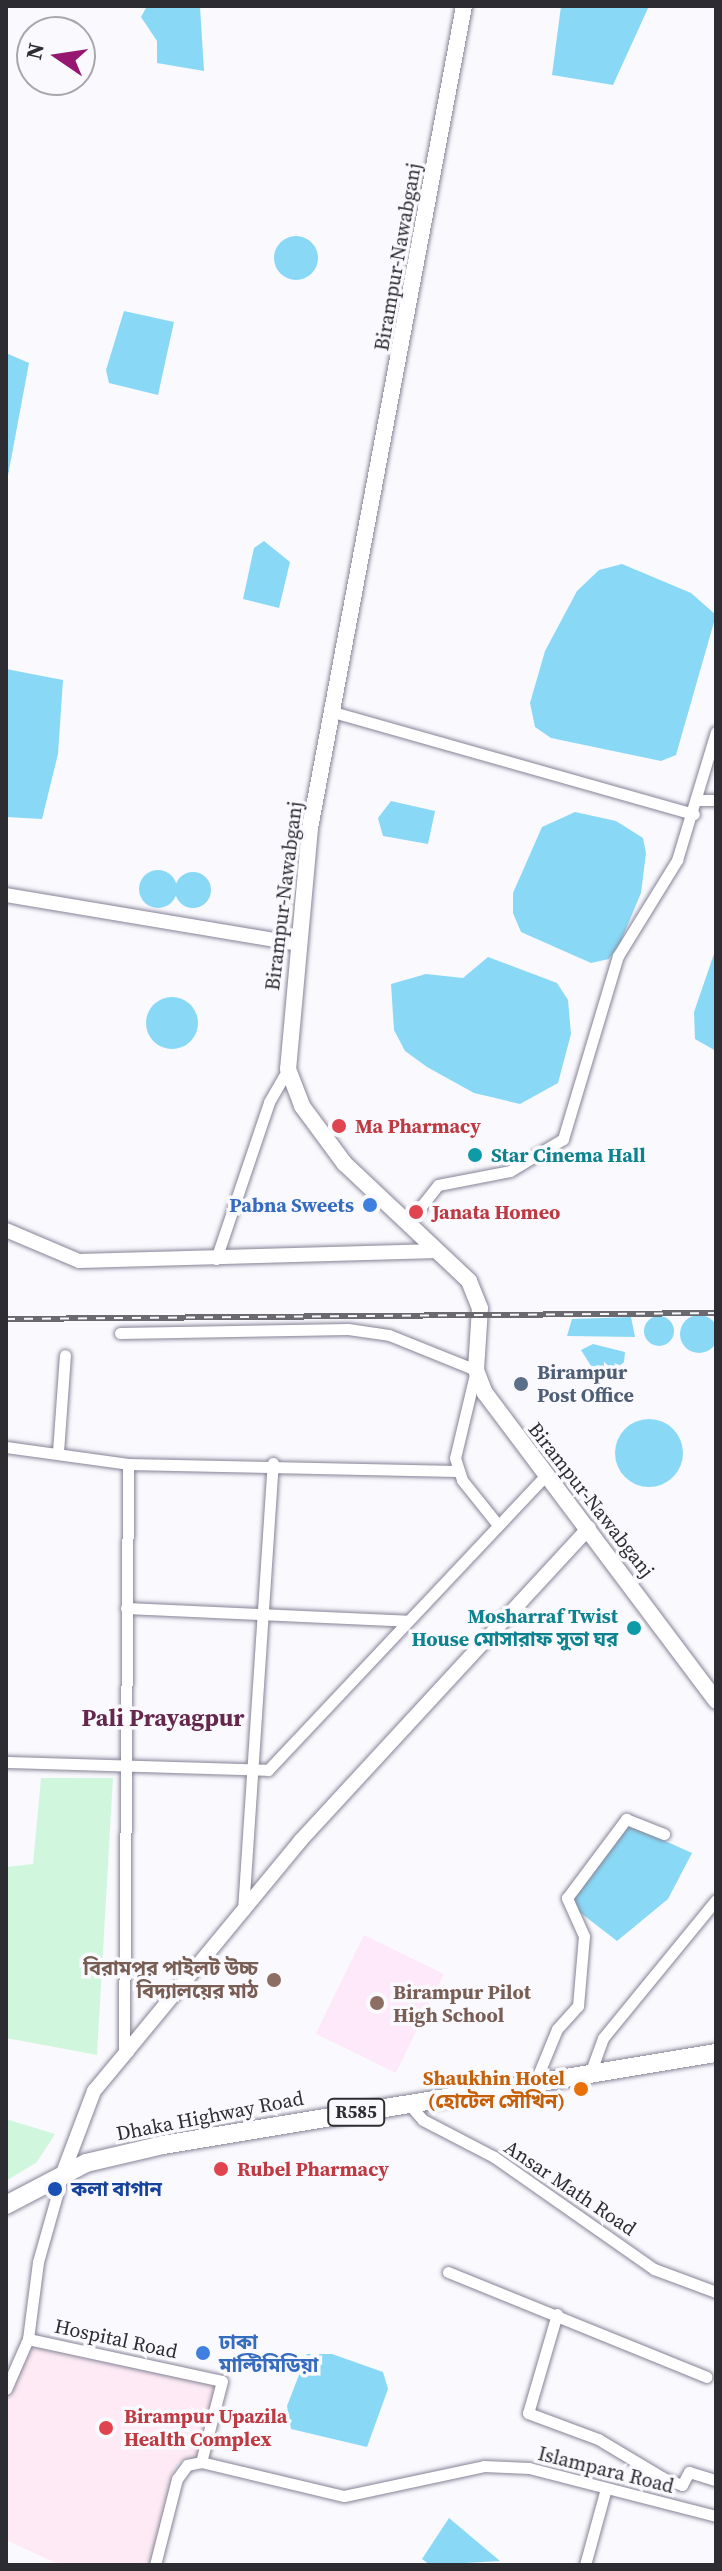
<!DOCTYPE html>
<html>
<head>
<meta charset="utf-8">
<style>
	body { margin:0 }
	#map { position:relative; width:722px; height:2571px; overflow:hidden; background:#faf9fe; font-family:"Source Serif 4","Noto Sans Bengali",serif }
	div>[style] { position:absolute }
	.education>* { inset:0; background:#fde9f9; transform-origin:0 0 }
	.medical>* { inset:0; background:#fdeaf4 }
	.green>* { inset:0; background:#d0f7de }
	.water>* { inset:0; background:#89d9f6 }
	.round { border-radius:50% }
	.roads { filter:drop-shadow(0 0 2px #868396) drop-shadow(0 0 2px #868396) }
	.minor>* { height:11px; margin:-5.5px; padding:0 5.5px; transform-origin:5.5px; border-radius:5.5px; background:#fff }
	.tertiary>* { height:14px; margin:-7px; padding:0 7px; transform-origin:7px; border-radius:7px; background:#fff }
	.secondary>* { height:16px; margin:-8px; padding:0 8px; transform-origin:8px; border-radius:8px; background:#fff }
	.primary>* { height:18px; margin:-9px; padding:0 9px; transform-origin:9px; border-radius:9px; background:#fff }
	.rail>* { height:6px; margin-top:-3px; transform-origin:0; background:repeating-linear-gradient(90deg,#faf9fe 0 9px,#6a696f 0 18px); box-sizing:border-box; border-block:2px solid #6a696f }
	.dots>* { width:22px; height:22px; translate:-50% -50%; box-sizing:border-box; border:4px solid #faf9fe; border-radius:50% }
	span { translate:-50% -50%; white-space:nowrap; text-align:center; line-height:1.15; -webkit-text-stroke:7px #faf9fe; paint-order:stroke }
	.shield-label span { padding:2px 6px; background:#faf9fe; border:2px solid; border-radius:6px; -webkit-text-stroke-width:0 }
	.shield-label { font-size:18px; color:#2d2c33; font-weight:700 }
	.street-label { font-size:20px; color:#2d2c33 }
	.health-label { font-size:20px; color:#be3a42; font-weight:700 }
	.left { translate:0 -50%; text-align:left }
	.culture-label { font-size:20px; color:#0d838f; font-weight:700 }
	.right { translate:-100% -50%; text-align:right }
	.shop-label { font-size:20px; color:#366cbe; font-weight:700 }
	.service-label { font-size:20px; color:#4e5e75; font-weight:700 }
	.education-label { font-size:20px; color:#785e54; font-weight:700 }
	.food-label { font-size:20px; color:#c56008; font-weight:700 }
	.transit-label { font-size:20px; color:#164399; font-weight:700 }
	.quarter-label { font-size:24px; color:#64284e; font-weight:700 }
	.frame { position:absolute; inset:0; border:8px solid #2d2c33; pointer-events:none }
	.north { position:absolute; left:16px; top:16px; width:80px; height:80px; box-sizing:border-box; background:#faf9fe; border:2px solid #a8a7ad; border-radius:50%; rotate:283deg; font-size:22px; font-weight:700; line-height:32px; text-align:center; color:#2d2c33 }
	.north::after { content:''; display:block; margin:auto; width:28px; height:36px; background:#951770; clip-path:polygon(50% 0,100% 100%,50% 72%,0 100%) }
</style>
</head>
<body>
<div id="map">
	<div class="education">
		<div style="left:364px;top:1935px;width:89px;height:110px;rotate:26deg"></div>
	</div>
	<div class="medical">
		<div style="clip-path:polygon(37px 2347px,217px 2382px,197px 2458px,179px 2461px,174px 2470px,149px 2565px,60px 2565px,6px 2540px,6px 2399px,26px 2348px)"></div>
	</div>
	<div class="green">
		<div style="clip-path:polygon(41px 1778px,113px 1778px,97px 2055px,6px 2038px,6px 1867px,33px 1864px)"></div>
		<div style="clip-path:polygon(6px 2119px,55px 2134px,37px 2162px,6px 2181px)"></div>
	</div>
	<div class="water">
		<div style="clip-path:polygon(147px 6px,200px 7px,204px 71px,157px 63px,157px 41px,141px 17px)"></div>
		<div style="clip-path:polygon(561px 6px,649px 6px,613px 85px,552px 75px)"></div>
		<div class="round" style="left:274px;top:236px;width:44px;height:44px"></div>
		<div style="clip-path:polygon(124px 311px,174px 322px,158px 395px,109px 383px,106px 370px)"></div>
		<div style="clip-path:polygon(6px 353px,29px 363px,6px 486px)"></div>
		<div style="clip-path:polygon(264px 541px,290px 562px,279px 608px,243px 599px,254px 548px)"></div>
		<div style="clip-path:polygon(622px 564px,691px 593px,716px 615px,676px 755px,661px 761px,551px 738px,535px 727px,530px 703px,545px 651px,577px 591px,599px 570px)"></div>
		<div style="clip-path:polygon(6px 669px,63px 680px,58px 754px,42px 819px,6px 817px)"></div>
		<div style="clip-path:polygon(391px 801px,435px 811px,428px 844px,383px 836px,378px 818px)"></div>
		<div style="clip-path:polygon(575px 812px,616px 821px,643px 838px,646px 853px,641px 893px,620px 943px,609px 959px,591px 963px,521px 932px,513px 913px,513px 893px,542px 827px)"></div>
		<div class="round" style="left:139px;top:870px;width:38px;height:38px"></div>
		<div class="round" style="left:175px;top:872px;width:36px;height:36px"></div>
		<div style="clip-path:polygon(716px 948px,716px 1051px,695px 1039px,694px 1012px)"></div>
		<div style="clip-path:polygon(488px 957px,557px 983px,568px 1000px,571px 1034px,558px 1083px,520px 1104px,474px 1093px,427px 1067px,405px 1051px,394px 1030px,391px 984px,426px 974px,463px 978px)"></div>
		<div class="round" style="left:146px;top:997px;width:52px;height:52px"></div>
		<div class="round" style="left:680px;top:1315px;width:38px;height:38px"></div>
		<div class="round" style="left:644px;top:1316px;width:30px;height:30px"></div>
		<div style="clip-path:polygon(631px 1317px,635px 1337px,567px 1336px,572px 1319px)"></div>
		<div style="clip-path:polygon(593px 1344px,625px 1352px,624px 1362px,616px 1369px,591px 1366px,581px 1350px)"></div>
		<div class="round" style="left:615px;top:1419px;width:68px;height:68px"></div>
		<div style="clip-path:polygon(623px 1822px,692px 1853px,668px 1899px,617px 1941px,569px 1904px)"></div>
		<div style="clip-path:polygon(307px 2354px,332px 2354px,383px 2372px,388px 2389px,367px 2447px,291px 2429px,287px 2406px)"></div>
		<div style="clip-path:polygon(449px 2518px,500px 2561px,430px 2565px,422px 2559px)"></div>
	</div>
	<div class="roads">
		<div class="minor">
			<div style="left:333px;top:712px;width:375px;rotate:15.8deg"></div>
			<div style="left:699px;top:800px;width:17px"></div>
			<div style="left:408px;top:1223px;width:48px;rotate:-51.7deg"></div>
			<div style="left:438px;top:1185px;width:73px;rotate:-11deg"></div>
			<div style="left:510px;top:1171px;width:62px;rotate:-31.1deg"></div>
			<div style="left:563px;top:1139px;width:191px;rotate:-73.3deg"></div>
			<div style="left:618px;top:956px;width:113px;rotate:-58.4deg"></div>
			<div style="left:677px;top:860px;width:134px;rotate:-73.1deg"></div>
			<div style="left:216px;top:1259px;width:166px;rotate:-71.3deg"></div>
			<div style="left:269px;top:1102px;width:38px;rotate:-60deg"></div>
			<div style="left:120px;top:1333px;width:228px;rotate:-1deg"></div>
			<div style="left:348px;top:1329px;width:41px;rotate:8.3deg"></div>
			<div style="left:389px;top:1335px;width:94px;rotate:21.9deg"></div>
			<div style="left:476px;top:1370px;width:90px;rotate:103.4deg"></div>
			<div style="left:455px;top:1458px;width:23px;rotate:72deg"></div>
			<div style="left:462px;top:1480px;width:58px;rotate:51.3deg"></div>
			<div style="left:6px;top:1447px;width:123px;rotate:7.9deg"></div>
			<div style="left:128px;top:1464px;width:329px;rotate:1.2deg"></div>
			<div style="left:58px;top:1452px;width:97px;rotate:-85.9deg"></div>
			<div style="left:126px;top:1608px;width:282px;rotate:2.6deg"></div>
			<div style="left:6px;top:1762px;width:262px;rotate:1.7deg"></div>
			<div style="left:268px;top:1770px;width:405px;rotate:-46.7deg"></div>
			<div style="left:243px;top:1911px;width:449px;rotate:-86.2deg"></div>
			<div style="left:124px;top:2055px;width:591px;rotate:-89.61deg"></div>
			<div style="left:591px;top:2071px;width:35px;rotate:-70deg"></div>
			<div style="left:603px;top:2038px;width:178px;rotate:-50.7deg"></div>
			<div style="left:536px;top:2080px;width:55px;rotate:-67.6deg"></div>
			<div style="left:557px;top:2029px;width:31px;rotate:-48deg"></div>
			<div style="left:578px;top:2006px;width:70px;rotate:-85.1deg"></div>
			<div style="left:584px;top:1936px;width:42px;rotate:-114.1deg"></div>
			<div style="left:567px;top:1898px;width:99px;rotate:-53.2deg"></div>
			<div style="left:626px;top:1819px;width:41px;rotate:21.5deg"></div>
			<div style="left:409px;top:2104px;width:21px;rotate:49deg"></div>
			<div style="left:423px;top:2120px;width:80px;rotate:27.5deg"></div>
			<div style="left:494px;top:2157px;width:195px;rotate:35deg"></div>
			<div style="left:654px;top:2269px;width:66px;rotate:20.4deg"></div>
			<div style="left:62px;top:2177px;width:88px;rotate:105.8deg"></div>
			<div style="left:38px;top:2262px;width:78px;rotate:97.4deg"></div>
			<div style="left:28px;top:2339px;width:198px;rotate:12.2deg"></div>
			<div style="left:222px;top:2381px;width:84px;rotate:104.5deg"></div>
			<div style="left:201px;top:2462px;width:147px;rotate:13.4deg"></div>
			<div style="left:344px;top:2496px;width:143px;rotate:-12.1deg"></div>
			<div style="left:484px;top:2466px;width:45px;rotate:2.5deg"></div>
			<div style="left:529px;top:2468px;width:193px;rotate:14.4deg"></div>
			<div style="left:448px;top:2272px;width:279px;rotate:22.1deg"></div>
			<div style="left:557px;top:2314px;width:103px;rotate:106.3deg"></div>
			<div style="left:528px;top:2413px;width:75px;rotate:20.4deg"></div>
			<div style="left:598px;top:2439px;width:78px;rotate:30.8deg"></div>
			<div style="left:665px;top:2479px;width:18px;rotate:19deg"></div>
			<div style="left:682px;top:2485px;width:15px;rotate:-62deg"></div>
			<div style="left:689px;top:2472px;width:28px;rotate:17deg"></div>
			<div style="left:6px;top:2389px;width:55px;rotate:-66.3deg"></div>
			<div style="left:155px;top:2565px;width:89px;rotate:-75.7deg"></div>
			<div style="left:177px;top:2479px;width:17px;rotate:-54deg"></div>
			<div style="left:187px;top:2465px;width:14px;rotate:-12deg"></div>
			<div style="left:585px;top:2565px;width:76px;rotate:-74.7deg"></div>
		</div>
		<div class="tertiary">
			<div style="left:6px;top:895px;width:292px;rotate:9.5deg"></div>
			<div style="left:6px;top:1230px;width:79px;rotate:23deg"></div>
			<div style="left:79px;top:1261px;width:359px;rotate:-1.6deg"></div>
			<div style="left:63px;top:2173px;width:88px;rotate:-69.3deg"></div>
			<div style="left:94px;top:2091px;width:53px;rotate:-50.3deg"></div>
			<div style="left:128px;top:2050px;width:271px;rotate:-50.5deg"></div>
			<div style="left:300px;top:1841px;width:426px;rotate:-47.3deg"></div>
		</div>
		<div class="secondary">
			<div style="left:464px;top:6px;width:836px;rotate:100.61deg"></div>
			<div style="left:310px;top:828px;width:242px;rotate:95.2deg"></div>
			<div style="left:288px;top:1069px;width:40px;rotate:69deg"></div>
			<div style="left:302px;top:1106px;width:71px;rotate:53.6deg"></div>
			<div style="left:344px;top:1163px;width:172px;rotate:43.3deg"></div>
			<div style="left:469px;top:1281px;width:29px;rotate:68deg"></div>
			<div style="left:480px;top:1308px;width:62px;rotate:93.7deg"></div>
			<div style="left:476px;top:1370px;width:25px;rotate:69deg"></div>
			<div style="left:485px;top:1393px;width:385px;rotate:53.1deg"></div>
		</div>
		<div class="primary">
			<div style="left:6px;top:2205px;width:90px;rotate:-27.7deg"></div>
			<div style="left:86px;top:2163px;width:79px;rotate:-13.2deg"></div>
			<div style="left:163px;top:2145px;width:561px;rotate:-9.45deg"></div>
		</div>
	</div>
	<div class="rail">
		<div style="left:6px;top:1319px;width:710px;rotate:-0.48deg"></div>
	</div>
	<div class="dots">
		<div style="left:339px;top:1126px;background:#e0444e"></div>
		<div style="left:475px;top:1155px;background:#0f9aa8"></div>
		<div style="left:370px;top:1205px;background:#3f7fe0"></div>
		<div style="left:416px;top:1212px;background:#e0444e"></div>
		<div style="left:521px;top:1384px;background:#5c6f8a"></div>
		<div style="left:634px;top:1628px;background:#0f9aa8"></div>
		<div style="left:274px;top:1980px;background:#8d6e63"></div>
		<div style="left:377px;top:2003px;background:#8d6e63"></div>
		<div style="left:581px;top:2089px;background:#e8710a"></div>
		<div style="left:221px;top:2169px;background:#e0444e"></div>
		<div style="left:55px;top:2189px;background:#1a4fb4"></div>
		<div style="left:203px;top:2353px;background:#3f7fe0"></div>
		<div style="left:106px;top:2428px;background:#e0444e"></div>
	</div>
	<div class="shield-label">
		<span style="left:356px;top:2112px">R585</span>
	</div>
	<div class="street-label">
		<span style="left:398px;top:257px;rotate:-80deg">Birampur-Nawabganj</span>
		<span style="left:284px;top:896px;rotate:-83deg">Birampur-Nawabganj</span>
		<span style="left:591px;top:1500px;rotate:52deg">Birampur-Nawabganj</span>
		<span style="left:210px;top:2116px;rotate:-11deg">Dhaka Highway Road</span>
		<span style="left:570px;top:2188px;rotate:34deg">Ansar Math Road</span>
		<span style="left:116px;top:2339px;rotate:12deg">Hospital Road</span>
		<span style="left:606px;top:2470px;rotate:14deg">Islampara Road</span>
	</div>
	<div class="health-label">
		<span class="left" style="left:355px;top:1126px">Ma Pharmacy</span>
		<span class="left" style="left:432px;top:1212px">Janata Homeo</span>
		<span class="left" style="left:237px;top:2169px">Rubel Pharmacy</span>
		<span class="left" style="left:124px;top:2428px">Birampur Upazila<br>Health Complex</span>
	</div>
	<div class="culture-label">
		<span class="left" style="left:491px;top:1155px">Star Cinema Hall</span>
		<span class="right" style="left:618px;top:1628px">Mosharraf Twist<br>House মোসারাফ সুতা ঘর</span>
	</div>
	<div class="shop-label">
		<span class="right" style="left:354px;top:1205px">Pabna Sweets</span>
		<span class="left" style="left:219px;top:2354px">ঢাকা<br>মাল্টিমিডিয়া</span>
	</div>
	<div class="service-label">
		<span class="left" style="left:537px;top:1384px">Birampur<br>Post Office</span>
	</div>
	<div class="education-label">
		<span class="right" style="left:258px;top:1980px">বিরামপুর পাইলট উচ্চ<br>বিদ্যালয়ের মাঠ</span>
		<span class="left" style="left:393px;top:2004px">Birampur Pilot<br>High School</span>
	</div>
	<div class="food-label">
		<span class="right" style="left:565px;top:2090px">Shaukhin Hotel<br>(হোটেল সৌখিন)</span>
	</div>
	<div class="transit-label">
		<span class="left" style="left:71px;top:2189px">কলা বাগান</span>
	</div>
	<div class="quarter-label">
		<span style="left:163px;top:1718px">Pali Prayagpur</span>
	</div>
	<div class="frame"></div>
	<div class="north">N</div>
</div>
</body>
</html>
